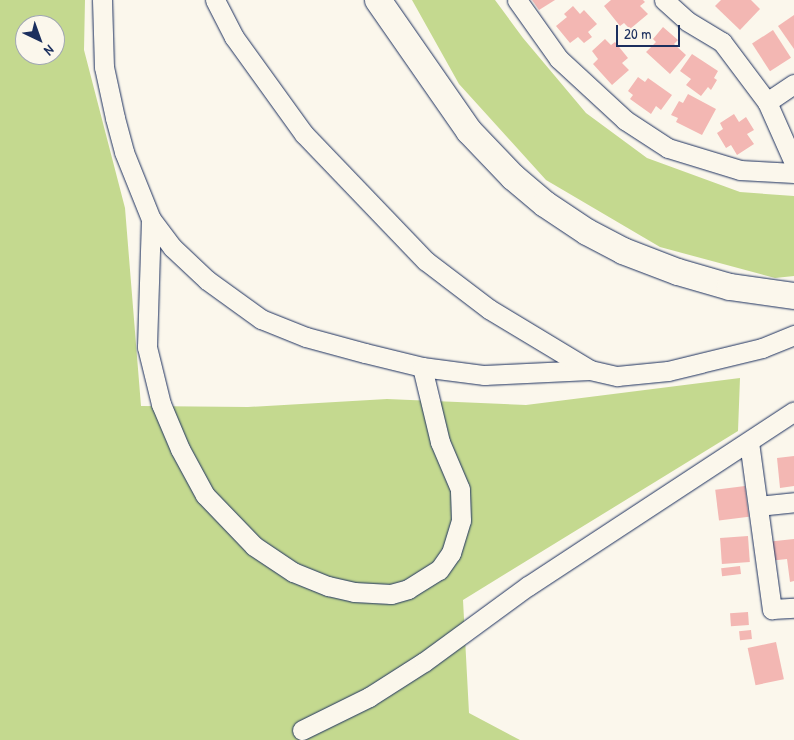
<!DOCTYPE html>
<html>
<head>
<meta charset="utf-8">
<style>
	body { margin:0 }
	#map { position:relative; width:794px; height:740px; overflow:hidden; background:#fbf7ec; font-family:"Patrick Hand",sans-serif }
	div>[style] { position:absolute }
	.green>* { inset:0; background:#c4d98f }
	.building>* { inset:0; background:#f3b7b3; transform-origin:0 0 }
	.roads { filter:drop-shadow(0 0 1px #1b2f5e) drop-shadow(0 0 1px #1b2f5e) }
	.street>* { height:19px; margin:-9.5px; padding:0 9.5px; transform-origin:9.5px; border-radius:9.5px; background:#fbf7ec }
	.secondary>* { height:26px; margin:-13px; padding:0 13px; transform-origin:13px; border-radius:13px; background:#fbf7ec }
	span { translate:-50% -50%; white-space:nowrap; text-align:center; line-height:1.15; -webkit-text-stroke:4px #fbf7ec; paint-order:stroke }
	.north { position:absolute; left:15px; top:15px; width:50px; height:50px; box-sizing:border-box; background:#fbf7ec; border:1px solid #a1a7b3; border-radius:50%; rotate:138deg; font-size:14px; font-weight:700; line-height:20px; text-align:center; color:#1b2f5e }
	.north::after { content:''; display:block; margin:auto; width:18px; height:22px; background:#1b2f5e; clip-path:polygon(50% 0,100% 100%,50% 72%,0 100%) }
	.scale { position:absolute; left:616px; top:25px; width:64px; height:22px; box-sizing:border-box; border:2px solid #1b2f5e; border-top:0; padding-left:6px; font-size:15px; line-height:18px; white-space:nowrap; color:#1b2f5e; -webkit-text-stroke:4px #fbf7ec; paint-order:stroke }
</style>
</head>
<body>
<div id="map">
	<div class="green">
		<div style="clip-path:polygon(evenodd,0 0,85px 0,84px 50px,125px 208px,141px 406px,248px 407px,387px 399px,526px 405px,740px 378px,738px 431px,463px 600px,469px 713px,520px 740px,0 740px,0 0,25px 25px,55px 25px,55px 55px,25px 55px,25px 25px)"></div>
		<div style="clip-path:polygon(412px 0,495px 0,523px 38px,586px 113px,647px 158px,740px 192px,794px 196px,794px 276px,775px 278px,660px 247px,546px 180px,459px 84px)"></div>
	</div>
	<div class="building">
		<div style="clip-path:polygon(532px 0,555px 0,539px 10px)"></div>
		<div style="clip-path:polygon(611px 0,643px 0,645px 2px,640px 6px,648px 14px,630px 29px,624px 23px,620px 26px,604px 6px)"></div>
		<div style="clip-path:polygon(721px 0,751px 0,760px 9px,740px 30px,715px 6px)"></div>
		<div style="clip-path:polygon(573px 6px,580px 14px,584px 10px,597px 24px,588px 32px,592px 37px,584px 43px,578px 37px,570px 43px,556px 26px,567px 17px,564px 14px)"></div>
		<div style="clip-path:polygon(794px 15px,794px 49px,778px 26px)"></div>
		<div style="clip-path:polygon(663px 27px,678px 40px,674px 44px,686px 55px,670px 74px,646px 52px,656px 42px,653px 39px)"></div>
		<div style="left:773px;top:30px;width:33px;height:25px;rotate:57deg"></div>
		<div style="clip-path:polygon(605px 39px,611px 45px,615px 42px,628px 58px,622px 63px,629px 70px,612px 85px,593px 64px,598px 59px,592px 51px)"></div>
		<div style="clip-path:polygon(692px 54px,718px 71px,714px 78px,717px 80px,711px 90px,708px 87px,701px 96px,686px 85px,691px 79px,680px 71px)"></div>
		<div style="clip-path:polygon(638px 77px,645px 82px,648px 78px,672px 95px,661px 110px,656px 106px,651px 114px,630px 99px,633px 95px,628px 91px)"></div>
		<div style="clip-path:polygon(688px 94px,716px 109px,702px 135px,676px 122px,678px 118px,671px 115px,679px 101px,683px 103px)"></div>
		<div style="clip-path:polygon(734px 114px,739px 122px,746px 117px,754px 130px,747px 134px,754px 144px,737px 155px,731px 145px,726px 148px,717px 133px,723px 129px,720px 123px)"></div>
		<div style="clip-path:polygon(794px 456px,794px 486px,780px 488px,777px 458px)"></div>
		<div style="left:745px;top:486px;width:31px;height:30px;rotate:83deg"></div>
		<div style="left:748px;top:536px;width:26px;height:28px;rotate:86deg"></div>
		<div style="clip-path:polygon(794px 539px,794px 581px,790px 582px,787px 559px,769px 561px,766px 542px)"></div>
		<div style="left:740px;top:566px;width:8px;height:19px;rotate:83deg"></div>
		<div style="left:748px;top:612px;width:13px;height:18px;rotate:86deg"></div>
		<div style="left:751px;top:630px;width:9px;height:12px;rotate:84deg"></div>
		<div style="left:776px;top:642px;width:38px;height:29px;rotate:78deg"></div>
	</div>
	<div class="roads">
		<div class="street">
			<div style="left:102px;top:0;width:67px;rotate:88.3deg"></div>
			<div style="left:104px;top:67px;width:52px;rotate:77.8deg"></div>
			<div style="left:115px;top:118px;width:35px;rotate:75deg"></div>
			<div style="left:124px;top:152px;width:72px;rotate:68.1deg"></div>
			<div style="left:151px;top:219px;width:35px;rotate:53deg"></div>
			<div style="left:172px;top:247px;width:48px;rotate:43.3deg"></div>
			<div style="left:207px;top:280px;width:67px;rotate:35.8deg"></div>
			<div style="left:261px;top:319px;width:48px;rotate:21.8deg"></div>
			<div style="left:306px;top:337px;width:61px;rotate:15.2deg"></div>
			<div style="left:365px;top:353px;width:59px;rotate:13.8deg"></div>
			<div style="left:422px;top:367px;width:63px;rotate:7.4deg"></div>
			<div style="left:484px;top:375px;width:106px;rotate:-2.7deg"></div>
			<div style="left:590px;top:370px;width:28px;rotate:13deg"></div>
			<div style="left:617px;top:376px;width:51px;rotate:-5.6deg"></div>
			<div style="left:668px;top:371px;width:97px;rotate:-13.7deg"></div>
			<div style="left:762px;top:348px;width:35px;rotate:-22deg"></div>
			<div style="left:215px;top:0;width:42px;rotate:62.8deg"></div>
			<div style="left:234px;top:37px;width:120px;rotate:54.2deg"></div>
			<div style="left:304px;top:134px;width:176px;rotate:46.2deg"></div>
			<div style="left:426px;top:261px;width:79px;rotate:37.3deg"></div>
			<div style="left:489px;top:309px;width:118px;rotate:31.1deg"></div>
			<div style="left:517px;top:0;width:72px;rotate:54.6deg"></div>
			<div style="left:559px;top:59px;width:90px;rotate:42.7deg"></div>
			<div style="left:625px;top:120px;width:51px;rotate:33.1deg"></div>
			<div style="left:668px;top:148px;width:75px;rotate:17deg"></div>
			<div style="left:740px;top:170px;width:54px;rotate:3.2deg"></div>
			<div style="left:664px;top:0;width:31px;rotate:42deg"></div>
			<div style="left:687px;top:21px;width:41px;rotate:31deg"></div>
			<div style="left:722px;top:42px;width:75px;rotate:53.1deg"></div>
			<div style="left:767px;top:102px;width:67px;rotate:66.1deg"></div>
			<div style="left:767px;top:102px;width:32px;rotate:-34deg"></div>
			<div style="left:151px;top:219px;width:128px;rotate:91.8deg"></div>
			<div style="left:147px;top:347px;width:59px;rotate:76.2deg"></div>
			<div style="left:161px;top:404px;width:49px;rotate:67.1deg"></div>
			<div style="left:180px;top:449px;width:52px;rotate:61.5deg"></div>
			<div style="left:205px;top:495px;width:71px;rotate:46.1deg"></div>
			<div style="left:254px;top:546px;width:47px;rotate:33.7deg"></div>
			<div style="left:293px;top:572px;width:38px;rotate:22deg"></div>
			<div style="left:328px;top:586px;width:27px;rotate:13deg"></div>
			<div style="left:354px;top:592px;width:37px;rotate:3deg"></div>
			<div style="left:391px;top:594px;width:18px;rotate:-16deg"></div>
			<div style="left:408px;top:589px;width:36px;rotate:-32deg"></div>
			<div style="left:439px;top:570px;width:21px;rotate:-55deg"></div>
			<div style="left:451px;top:553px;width:34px;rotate:-73deg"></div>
			<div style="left:461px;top:520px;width:31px;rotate:-92deg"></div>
			<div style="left:460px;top:489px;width:51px;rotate:-113.1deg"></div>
			<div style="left:440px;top:442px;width:77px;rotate:-103.5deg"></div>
			<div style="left:749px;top:442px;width:169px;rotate:82.2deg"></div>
			<div style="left:772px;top:609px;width:22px;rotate:-3deg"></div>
			<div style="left:758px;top:506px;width:36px;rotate:-6deg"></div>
			<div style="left:302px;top:730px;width:75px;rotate:-26.2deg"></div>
			<div style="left:369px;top:697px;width:65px;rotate:-32.5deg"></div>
			<div style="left:424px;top:662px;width:129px;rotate:-36.2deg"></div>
			<div style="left:528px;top:586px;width:318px;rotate:-33.3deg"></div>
		</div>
		<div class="secondary">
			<div style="left:378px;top:0;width:160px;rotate:55.2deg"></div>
			<div style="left:469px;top:131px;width:64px;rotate:46.3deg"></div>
			<div style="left:513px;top:177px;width:42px;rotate:40.2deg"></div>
			<div style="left:545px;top:204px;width:50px;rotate:33.7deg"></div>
			<div style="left:587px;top:232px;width:41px;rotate:27.8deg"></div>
			<div style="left:623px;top:251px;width:59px;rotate:20.9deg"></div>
			<div style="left:678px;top:272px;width:54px;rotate:16.1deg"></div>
			<div style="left:730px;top:287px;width:65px;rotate:8deg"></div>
		</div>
	</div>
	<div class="north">N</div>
	<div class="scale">20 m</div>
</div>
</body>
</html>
